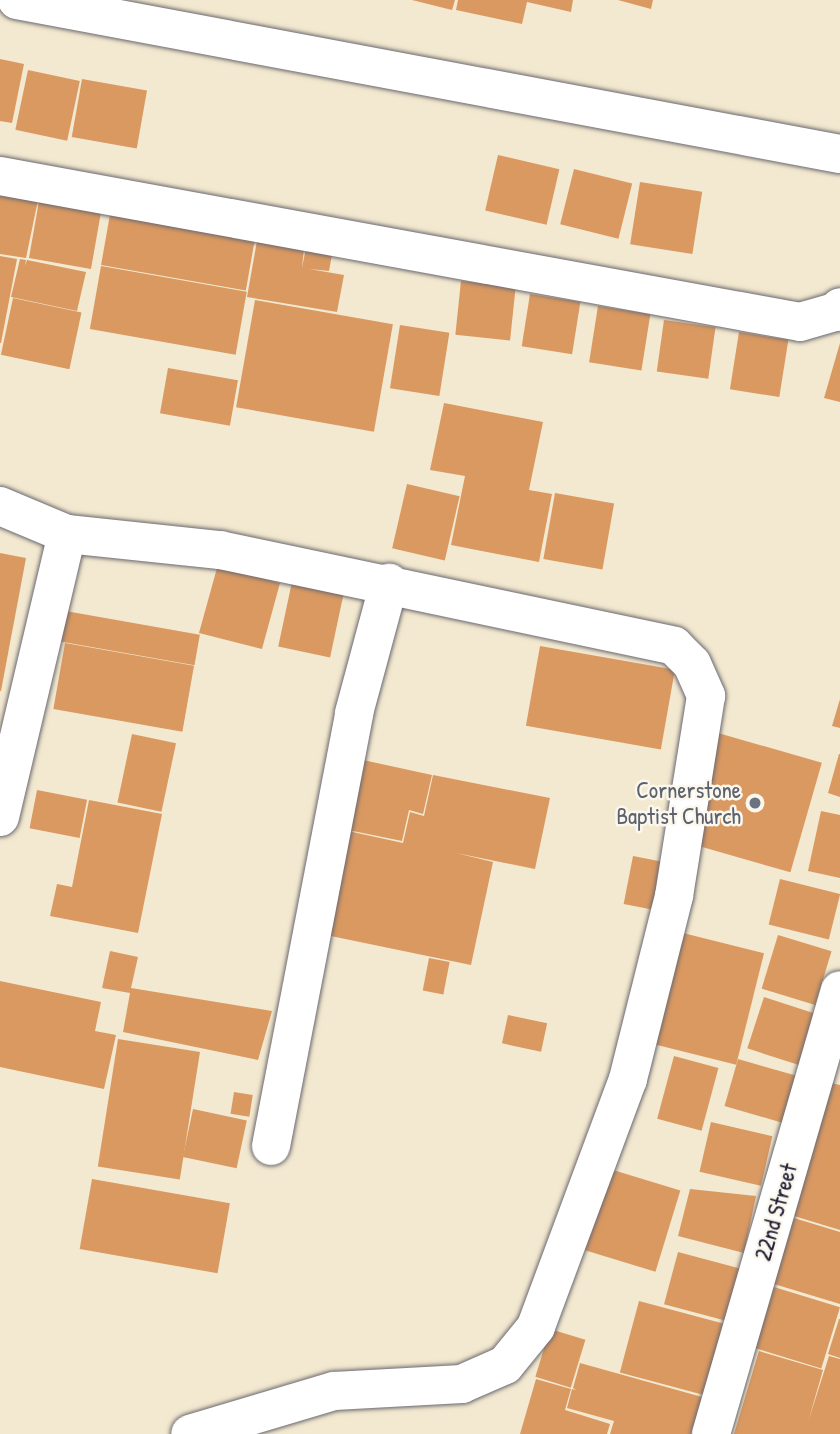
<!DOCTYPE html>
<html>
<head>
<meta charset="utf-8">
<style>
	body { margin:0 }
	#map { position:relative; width:840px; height:1434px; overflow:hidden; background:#f3e9d0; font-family:"Patrick Hand",sans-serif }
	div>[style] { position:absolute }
	.building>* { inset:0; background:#da9961; transform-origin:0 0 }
	.roads { filter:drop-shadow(0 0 2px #6b686f) drop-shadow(0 0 2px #6b686f) }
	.minor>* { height:38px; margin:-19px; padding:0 19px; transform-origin:19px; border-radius:19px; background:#fff }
	.dots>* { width:19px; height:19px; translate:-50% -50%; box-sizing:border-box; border:4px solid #fbf7ec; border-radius:50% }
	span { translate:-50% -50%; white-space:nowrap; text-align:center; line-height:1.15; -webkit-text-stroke:5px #fbf7ec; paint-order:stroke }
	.worship-label { font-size:23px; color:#5b616d }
	.right { translate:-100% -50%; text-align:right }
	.street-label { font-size:23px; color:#22223b }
</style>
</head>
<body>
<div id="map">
	<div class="building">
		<div style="clip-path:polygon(412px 0,455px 0,452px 10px)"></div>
		<div style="clip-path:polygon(458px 0,573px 0,571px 12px,527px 2px,522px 24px,456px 10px)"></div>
		<div style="clip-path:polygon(618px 0,653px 0,651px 9px)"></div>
		<div style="clip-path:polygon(0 59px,24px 64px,12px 123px,0 121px)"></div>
		<div style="left:28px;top:70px;width:53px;height:61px;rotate:12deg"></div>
		<div style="left:82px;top:79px;width:66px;height:59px;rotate:10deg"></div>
		<div style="left:498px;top:155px;width:63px;height:57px;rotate:13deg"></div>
		<div style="left:574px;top:169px;width:60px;height:57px;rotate:14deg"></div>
		<div style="left:640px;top:182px;width:63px;height:63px;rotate:9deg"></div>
		<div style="clip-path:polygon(0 193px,38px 200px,26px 258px,0 254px)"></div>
		<div style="left:39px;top:201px;width:63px;height:58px;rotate:10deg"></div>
		<div style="left:112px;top:203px;width:147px;height:63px;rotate:10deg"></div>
		<div style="clip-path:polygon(309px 232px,335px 238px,329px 271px,309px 269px,344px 275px,337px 312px,247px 297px,257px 241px,304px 248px,302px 268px)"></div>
		<div style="clip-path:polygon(0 256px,17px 259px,1px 343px,0 343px)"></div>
		<div style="clip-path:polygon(20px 259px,26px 260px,25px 266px,27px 260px,86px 272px,77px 311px,11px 297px)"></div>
		<div style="left:101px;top:266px;width:148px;height:64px;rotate:10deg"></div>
		<div style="left:461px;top:281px;width:55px;height:54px;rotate:6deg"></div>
		<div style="left:530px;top:294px;width:51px;height:53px;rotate:9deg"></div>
		<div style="left:13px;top:298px;width:70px;height:58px;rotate:12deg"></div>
		<div style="left:255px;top:300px;width:140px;height:109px;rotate:10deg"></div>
		<div style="left:598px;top:306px;width:53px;height:57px;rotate:9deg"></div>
		<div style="left:664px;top:320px;width:52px;height:52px;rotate:8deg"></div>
		<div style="left:400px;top:325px;width:50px;height:64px;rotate:9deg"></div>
		<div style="left:739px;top:332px;width:50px;height:58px;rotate:9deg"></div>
		<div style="clip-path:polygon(840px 343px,840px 402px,824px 398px)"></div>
		<div style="left:168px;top:368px;width:71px;height:46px;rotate:10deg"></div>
		<div style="clip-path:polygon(444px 403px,543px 422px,529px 490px,552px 494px,539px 562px,451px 545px,465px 476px,430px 470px)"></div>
		<div style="left:407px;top:484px;width:54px;height:66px;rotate:13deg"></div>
		<div style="left:555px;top:493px;width:60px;height:67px;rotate:10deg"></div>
		<div style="clip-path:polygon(0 553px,26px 558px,1px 691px,0 691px)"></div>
		<div style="clip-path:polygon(220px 557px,257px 577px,280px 583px,262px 649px,199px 633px)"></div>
		<div style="left:293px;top:577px;width:53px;height:71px;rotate:12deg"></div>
		<div style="left:60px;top:610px;width:142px;height:31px;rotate:10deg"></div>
		<div style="left:65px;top:643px;width:131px;height:67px;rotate:10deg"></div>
		<div style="left:540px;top:646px;width:137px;height:81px;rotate:10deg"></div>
		<div style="clip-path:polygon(840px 699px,840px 728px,832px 726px)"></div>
		<div style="left:718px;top:733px;width:108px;height:114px;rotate:16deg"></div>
		<div style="left:132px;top:734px;width:45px;height:70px;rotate:12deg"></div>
		<div style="clip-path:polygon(839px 754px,840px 754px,840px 797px,828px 793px)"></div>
		<div style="clip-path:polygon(363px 760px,432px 775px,423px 814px,409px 810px,402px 841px,348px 830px)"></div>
		<div style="clip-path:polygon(433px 775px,550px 798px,535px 869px,456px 853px,493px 862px,471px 965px,326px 935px,348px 831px,403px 843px,410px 812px,424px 816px)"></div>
		<div style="left:37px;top:790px;width:51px;height:39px;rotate:11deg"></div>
		<div style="clip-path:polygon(89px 800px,162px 814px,138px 933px,50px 916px,57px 884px,72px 887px)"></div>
		<div style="clip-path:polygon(821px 811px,840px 815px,840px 878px,808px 871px)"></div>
		<div style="left:633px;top:856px;width:38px;height:49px;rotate:11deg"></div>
		<div style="left:780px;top:879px;width:62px;height:47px;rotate:14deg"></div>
		<div style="left:667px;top:929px;width:100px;height:115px;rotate:14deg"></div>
		<div style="left:778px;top:935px;width:56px;height:56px;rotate:17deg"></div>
		<div style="clip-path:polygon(110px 951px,138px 957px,131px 988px,272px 1011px,258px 1060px,123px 1032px,130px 993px,102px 988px)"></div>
		<div style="left:429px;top:958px;width:21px;height:33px;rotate:11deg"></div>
		<div style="clip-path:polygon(0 981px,101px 1002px,95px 1031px,116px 1035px,104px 1089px,0 1067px)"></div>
		<div style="left:764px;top:997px;width:55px;height:54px;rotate:18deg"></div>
		<div style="left:508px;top:1015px;width:40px;height:29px;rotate:12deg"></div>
		<div style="left:118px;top:1039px;width:83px;height:129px;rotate:9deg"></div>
		<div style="left:674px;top:1056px;width:46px;height:65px;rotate:15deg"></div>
		<div style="left:738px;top:1059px;width:60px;height:49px;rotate:16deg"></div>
		<div style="clip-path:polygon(831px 1083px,840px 1085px,840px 1230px,794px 1216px)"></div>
		<div style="left:234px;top:1092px;width:19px;height:22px;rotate:9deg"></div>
		<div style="left:193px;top:1109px;width:55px;height:49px;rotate:12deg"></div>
		<div style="left:711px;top:1122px;width:63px;height:51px;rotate:13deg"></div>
		<div style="left:600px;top:1166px;width:84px;height:85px;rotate:17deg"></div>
		<div style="left:92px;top:1179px;width:140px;height:71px;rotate:10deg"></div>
		<div style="clip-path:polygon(690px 1189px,756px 1196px,744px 1253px,678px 1236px)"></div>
		<div style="clip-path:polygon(794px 1218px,840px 1232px,840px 1304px,774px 1284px)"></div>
		<div style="left:678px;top:1252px;width:65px;height:54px;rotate:15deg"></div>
		<div style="left:774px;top:1287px;width:69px;height:64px;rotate:17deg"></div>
		<div style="left:639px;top:1301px;width:87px;height:74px;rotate:15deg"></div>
		<div style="clip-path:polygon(839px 1319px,840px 1319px,840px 1358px,828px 1354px)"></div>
		<div style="left:550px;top:1329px;width:37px;height:50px;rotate:17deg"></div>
		<div style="clip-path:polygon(759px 1351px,823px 1370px,808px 1422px,829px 1356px,840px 1359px,840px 1434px,734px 1434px)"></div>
		<div style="clip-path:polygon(580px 1363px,702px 1397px,692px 1434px,610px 1434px,614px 1421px,567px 1408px,572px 1389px,576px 1390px,573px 1388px)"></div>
		<div style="clip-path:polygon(536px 1379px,571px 1389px,565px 1410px,610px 1424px,607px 1434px,520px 1434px)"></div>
	</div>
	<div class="roads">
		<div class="minor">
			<div style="left:17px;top:0;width:837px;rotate:10.6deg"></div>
			<div style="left:0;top:176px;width:813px;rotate:10.34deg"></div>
			<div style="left:800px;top:322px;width:37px;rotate:-16deg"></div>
			<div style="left:836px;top:312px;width:6px;rotate:-51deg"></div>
			<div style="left:0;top:506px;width:73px;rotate:22.7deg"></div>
			<div style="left:0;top:817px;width:291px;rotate:-76.7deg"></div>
			<div style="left:67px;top:534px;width:154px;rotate:6deg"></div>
			<div style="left:220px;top:550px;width:464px;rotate:11.9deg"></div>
			<div style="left:674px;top:646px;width:25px;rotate:45deg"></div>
			<div style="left:692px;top:664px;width:35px;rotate:66deg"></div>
			<div style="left:706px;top:696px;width:203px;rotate:99.1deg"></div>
			<div style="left:674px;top:896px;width:189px;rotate:104.1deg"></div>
			<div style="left:628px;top:1079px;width:265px;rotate:110.4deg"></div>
			<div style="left:536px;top:1327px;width:49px;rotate:129.2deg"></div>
			<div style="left:505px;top:1365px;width:47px;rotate:156.2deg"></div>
			<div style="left:462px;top:1384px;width:128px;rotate:176.9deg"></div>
			<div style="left:334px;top:1391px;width:150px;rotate:163.4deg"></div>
			<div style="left:271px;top:1146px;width:441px;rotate:-79.1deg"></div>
			<div style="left:354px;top:713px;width:135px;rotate:-74.9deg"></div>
			<div style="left:711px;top:1434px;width:462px;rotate:-73.8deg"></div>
		</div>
	</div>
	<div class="dots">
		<div style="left:755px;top:803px;background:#6b7280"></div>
	</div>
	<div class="worship-label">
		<span class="right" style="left:741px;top:803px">Cornerstone<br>Baptist Church</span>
	</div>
	<div class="street-label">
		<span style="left:776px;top:1212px;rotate:-74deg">22nd Street</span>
	</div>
</div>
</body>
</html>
